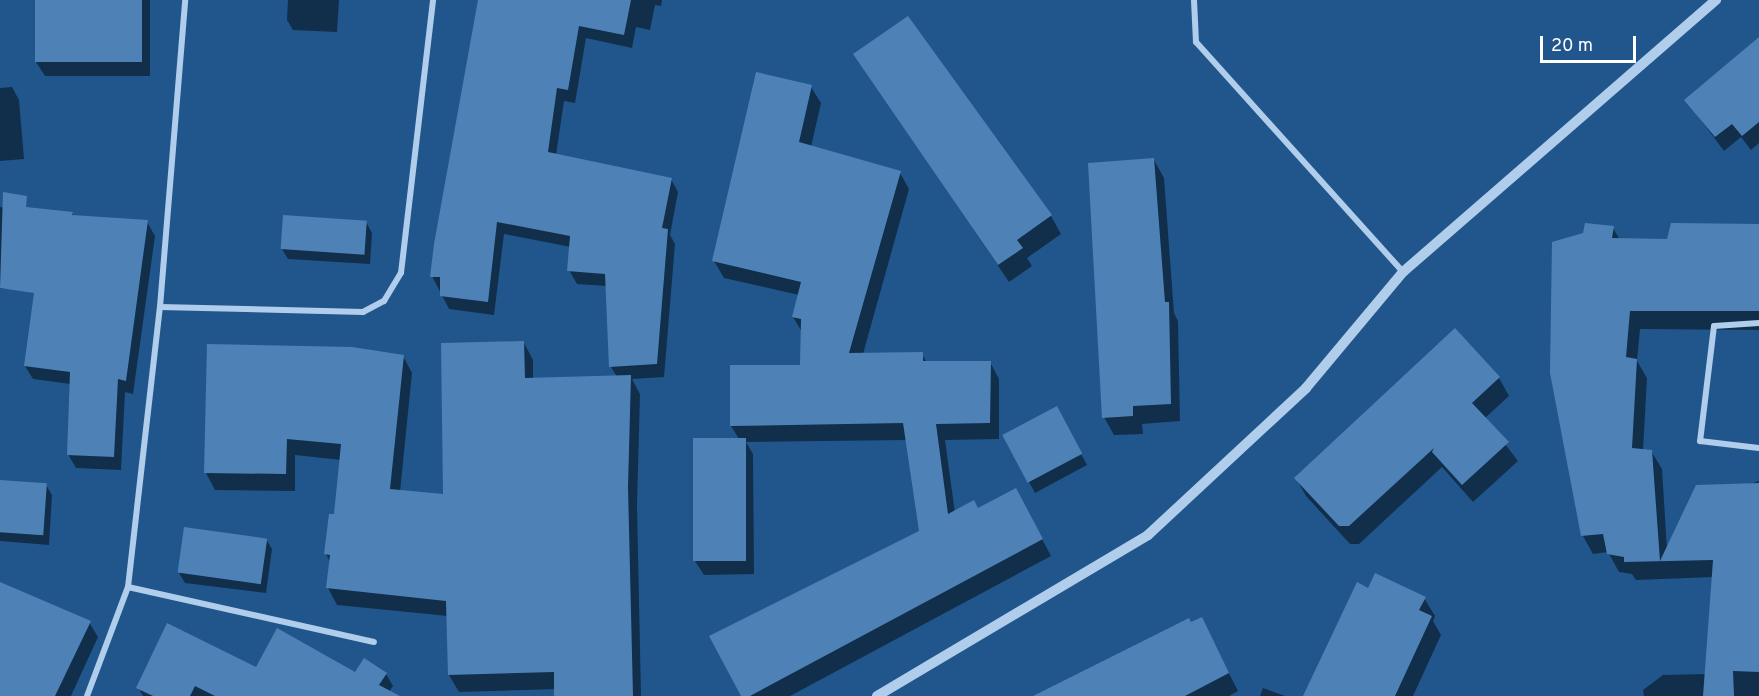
<!DOCTYPE html>
<html>
<head>
<meta charset="utf-8">
<style>
	body { margin:0 }
	#map { position:relative; width:1759px; height:696px; overflow:hidden; background:#21568d; font-family:Overpass,sans-serif }
	div>[style] { position:absolute }
	.shadow>* { inset:0; background:#0007 }
	.building>* { inset:0; background:#4e82b6; transform-origin:0 0 }
	.minor>* { height:6px; margin:-3px; padding:0 3px; transform-origin:3px; border-radius:3px; background:#b0ceeb }
	.tertiary>* { height:10px; margin:-5px; padding:0 5px; transform-origin:5px; border-radius:5px; background:#b0ceeb }
	span { translate:-50% -50%; white-space:nowrap; text-align:center; line-height:1.15; -webkit-text-stroke:4.5px #21568d; paint-order:stroke }
	.scale { position:absolute; left:1540px; top:36px; width:96px; height:27px; box-sizing:border-box; border:3px solid #fff; border-top:0; padding-left:8px; font-size:18px; line-height:21px; white-space:nowrap; color:#fff; -webkit-text-stroke:4px #21568d; paint-order:stroke }
</style>
</head>
<body>
<div id="map">
	<div class="shadow">
		<div style="clip-path:polygon(37px 0,150px 0,150px 76px,45px 76px,36px 62px)"></div>
		<div style="clip-path:polygon(288px 0,339px 0,337px 32px,293px 30px,287px 20px)"></div>
		<div style="clip-path:polygon(480px 0,662px 0,661px 6px,655px 5px,650px 30px,636px 27px,632px 48px,586px 38px,575px 103px,564px 101px,556px 155px,671px 179px,678px 192px,670px 235px,675px 244px,664px 377px,632px 379px,640px 394px,637px 505px,641px 696px,556px 696px,556px 689px,459px 692px,449px 675px,448px 616px,337px 605px,328px 588px,330px 562px,326px 554px,335px 516px,341px 460px,295px 455px,295px 491px,215px 490px,206px 473px,403px 356px,412px 373px,400px 492px,445px 496px,524px 343px,533px 360px,533px 379px,617px 377px,611px 367px,607px 286px,577px 284px,569px 270px,571px 247px,504px 234px,494px 315px,449px 309px,432px 276px)"></div>
		<div style="clip-path:polygon(1759px 39px,1759px 143px,1751px 150px,1741px 137px,1724px 151px,1686px 100px)"></div>
		<div style="clip-path:polygon(855px 54px,1051px 216px,1061px 234px,1027px 258px,1032px 266px,1009px 282px)"></div>
		<div style="clip-path:polygon(12px 87px,19px 100px,24px 159px,0 161px,0 88px)"></div>
		<div style="clip-path:polygon(811px 87px,821px 103px,811px 147px,900px 173px,909px 189px,863px 354px,922px 354px,927px 363px,990px 362px,999px 379px,999px 439px,945px 440px,955px 513px,1025px 507px,1051px 556px,790px 696px,742px 696px,920px 532px,907px 440px,746px 442px,753px 454px,754px 574px,704px 575px,695px 561px,739px 439px,731px 426px,801px 366px,802px 332px,793px 317px,799px 295px,724px 278px,714px 261px)"></div>
		<div style="clip-path:polygon(1154px 160px,1164px 178px,1174px 313px,1178px 321px,1180px 421px,1142px 424px,1143px 434px,1114px 435px,1104px 417px)"></div>
		<div style="clip-path:polygon(0 207px,14px 209px,21px 223px,4px 289px,0 288px)"></div>
		<div style="clip-path:polygon(72px 213px,74px 217px,147px 222px,155px 236px,133px 394px,125px 392px,121px 470px,76px 468px,68px 454px,71px 384px,33px 379px,25px 366px)"></div>
		<div style="clip-path:polygon(366px 222px,372px 233px,370px 264px,288px 259px,282px 249px)"></div>
		<div style="clip-path:polygon(1759px 225px,1759px 330px,1640px 329px,1637px 361px,1647px 378px,1643px 451px,1651px 451px,1662px 469px,1667px 549px,1750px 484px,1759px 481px,1759px 696px,1644px 696px,1643px 690px,1663px 675px,1706px 674px,1713px 577px,1636px 580px,1632px 574px,1619px 572px,1608px 552px,1593px 554px,1583px 536px,1552px 373px,1613px 228px,1620px 240px,1668px 241px)"></div>
		<div style="clip-path:polygon(1499px 378px,1509px 396px,1485px 418px,1518px 461px,1473px 502px,1442px 467px,1359px 544px,1350px 544px,1306px 496px,1296px 478px)"></div>
		<div style="clip-path:polygon(1062px 418px,1087px 465px,1035px 493px,1004px 436px)"></div>
		<div style="clip-path:polygon(0 482px,46px 485px,52px 495px,49px 545px,0 541px)"></div>
		<div style="clip-path:polygon(266px 539px,272px 549px,266px 593px,185px 583px,179px 573px)"></div>
		<div style="clip-path:polygon(0 584px,89px 622px,98px 637px,71px 696px,0 696px)"></div>
		<div style="clip-path:polygon(1369px 590px,1424px 598px,1435px 616px,1433px 621px,1441px 635px,1413px 696px,1305px 696px)"></div>
		<div style="clip-path:polygon(1201px 619px,1238px 691px,1229px 696px,1036px 696px)"></div>
		<div style="clip-path:polygon(257px 669px,386px 674px,393px 686px,386px 696px,143px 696px,138px 687px)"></div>
		<div style="clip-path:polygon(1263px 688px,1285px 696px,1260px 696px)"></div>
	</div>
	<div class="building">
		<div style="left:35px;top:0;width:107px;height:62px"></div>
		<div style="clip-path:polygon(478px 0,631px 0,624px 35px,579px 26px,568px 90px,557px 88px,548px 152px,672px 178px,662px 228px,668px 229px,657px 364px,609px 367px,605px 274px,567px 271px,570px 236px,497px 222px,488px 302px,440px 296px,440px 277px,430px 277px,434px 244px)"></div>
		<div style="clip-path:polygon(908px 16px,1052px 215px,1017px 240px,1023px 248px,998px 265px,853px 54px)"></div>
		<div style="clip-path:polygon(1759px 37px,1759px 122px,1742px 136px,1732px 124px,1715px 137px,1684px 100px)"></div>
		<div style="clip-path:polygon(756px 72px,812px 85px,799px 142px,901px 171px,849px 353px,923px 352px,923px 361px,991px 361px,990px 423px,936px 424px,948px 514px,974px 500px,978px 508px,1016px 488px,1043px 539px,750px 696px,741px 696px,709px 636px,919px 531px,903px 423px,730px 426px,730px 365px,800px 365px,801px 319px,792px 317px,801px 282px,712px 261px)"></div>
		<div style="clip-path:polygon(1154px 158px,1165px 302px,1169px 302px,1171px 404px,1133px 406px,1133px 416px,1102px 418px,1088px 163px)"></div>
		<div style="clip-path:polygon(3px 192px,27px 196px,26px 207px,73px 212px,72px 215px,148px 220px,126px 381px,118px 379px,114px 457px,67px 455px,70px 372px,24px 366px,34px 293px,0 288px)"></div>
		<div style="left:283px;top:215px;width:84px;height:34px;rotate:4deg"></div>
		<div style="clip-path:polygon(1585px 223px,1614px 226px,1612px 238px,1667px 239px,1671px 223px,1759px 224px,1759px 311px,1630px 311px,1626px 357px,1637px 359px,1632px 448px,1652px 450px,1660px 561px,1696px 485px,1759px 483px,1759px 672px,1733px 671px,1734px 696px,1703px 696px,1713px 560px,1624px 562px,1624px 557px,1607px 554px,1603px 534px,1581px 536px,1550px 373px,1552px 242px,1583px 233px)"></div>
		<div style="clip-path:polygon(1455px 328px,1500px 377px,1472px 403px,1509px 442px,1462px 485px,1432px 452px,1434px 448px,1349px 526px,1339px 526px,1294px 478px)"></div>
		<div style="clip-path:polygon(524px 341px,525px 378px,631px 375px,628px 487px,633px 696px,554px 696px,554px 672px,448px 675px,446px 601px,326px 588px,330px 555px,324px 554px,329px 514px,334px 514px,341px 444px,287px 439px,286px 474px,204px 473px,207px 344px,352px 347px,404px 355px,390px 489px,443px 494px,441px 343px)"></div>
		<div style="left:1057px;top:406px;width:54px;height:62px;rotate:62deg"></div>
		<div style="left:693px;top:438px;width:53px;height:123px"></div>
		<div style="left:0;top:480px;width:47px;height:52px;rotate:4deg"></div>
		<div style="left:184px;top:527px;width:84px;height:46px;rotate:8deg"></div>
		<div style="clip-path:polygon(1375px 573px,1426px 597px,1419px 610px,1432px 616px,1395px 696px,1303px 696px,1357px 582px,1368px 588px)"></div>
		<div style="clip-path:polygon(0 582px,91px 621px,55px 696px,0 696px)"></div>
		<div style="clip-path:polygon(1202px 617px,1229px 673px,1185px 696px,1033px 696px,1189px 618px,1191px 622px)"></div>
		<div style="clip-path:polygon(167px 623px,256px 667px,277px 628px,355px 672px,364px 658px,387px 673px,379px 685px,400px 696px,215px 696px,195px 686px,190px 696px,153px 696px,136px 688px)"></div>
	</div>
	<div class="minor">
		<div style="left:1194px;top:0;width:42px;rotate:87.3deg"></div>
		<div style="left:1196px;top:42px;width:309px;rotate:48deg"></div>
		<div style="left:160px;top:307px;width:203px;rotate:1.4deg"></div>
		<div style="left:363px;top:312px;width:24px;rotate:-28deg"></div>
		<div style="left:384px;top:301px;width:33px;rotate:-59deg"></div>
		<div style="left:401px;top:273px;width:275px;rotate:-83.3deg"></div>
		<div style="left:1759px;top:323px;width:45px;rotate:176.2deg"></div>
		<div style="left:1714px;top:326px;width:116px;rotate:96.9deg"></div>
		<div style="left:1700px;top:441px;width:59px;rotate:6.8deg"></div>
		<div style="left:128px;top:587px;width:252px;rotate:12.6deg"></div>
		<div style="left:87px;top:696px;width:116px;rotate:-69.4deg"></div>
		<div style="left:128px;top:587px;width:282px;rotate:-83.5deg"></div>
		<div style="left:160px;top:307px;width:308px;rotate:-85.3deg"></div>
	</div>
	<div class="tertiary">
		<div style="left:877px;top:696px;width:315px;rotate:-30.7deg"></div>
		<div style="left:1148px;top:535px;width:216px;rotate:-42.9deg"></div>
		<div style="left:1306px;top:388px;width:151px;rotate:-50.1deg"></div>
		<div style="left:1403px;top:272px;width:415px;rotate:-41deg"></div>
	</div>
	<div class="scale">20 m</div>
</div>
</body>
</html>
